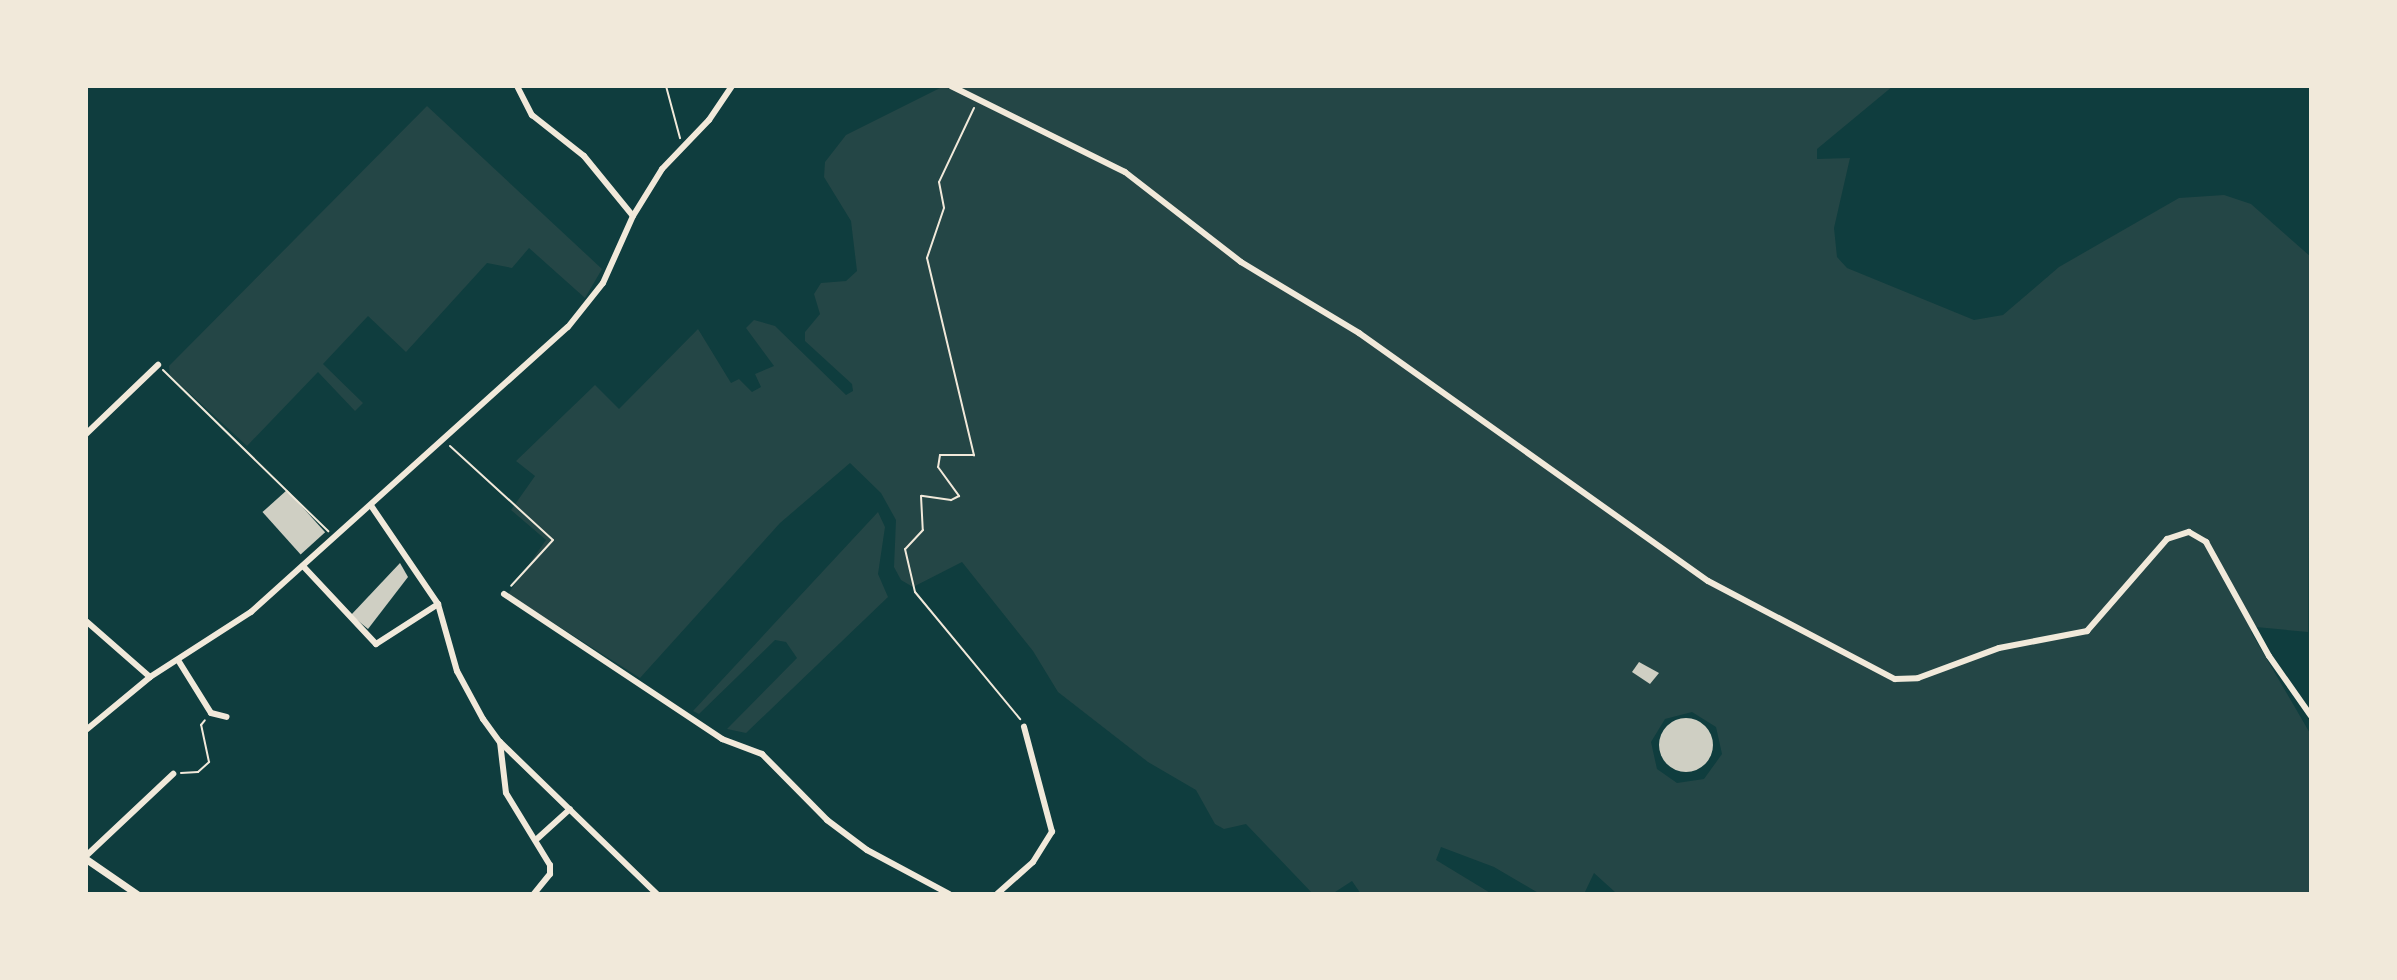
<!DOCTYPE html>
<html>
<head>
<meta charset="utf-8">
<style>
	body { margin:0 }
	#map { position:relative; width:2397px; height:980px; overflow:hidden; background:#0f3d3e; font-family:"Space Grotesk",sans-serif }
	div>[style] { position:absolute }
	.green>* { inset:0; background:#244646 }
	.building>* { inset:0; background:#cfcfc3; transform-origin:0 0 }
	.round { border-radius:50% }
	.path>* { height:2px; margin:-1px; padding:0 1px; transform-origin:1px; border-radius:1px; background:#f1e9da }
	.minor>* { height:6px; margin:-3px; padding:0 3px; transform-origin:3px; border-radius:3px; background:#f1e9da }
	.tertiary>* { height:7px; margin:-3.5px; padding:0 3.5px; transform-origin:3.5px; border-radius:3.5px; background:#f1e9da }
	span { translate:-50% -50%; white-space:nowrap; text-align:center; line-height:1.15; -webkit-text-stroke:8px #f1e9da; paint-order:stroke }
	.frame { position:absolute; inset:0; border:88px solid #f1e9da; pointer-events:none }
</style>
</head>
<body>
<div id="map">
	<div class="green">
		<div style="clip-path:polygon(evenodd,944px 86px,1893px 86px,1817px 149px,1817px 159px,1850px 158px,1834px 228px,1837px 257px,1847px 268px,1974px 320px,2003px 315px,2059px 267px,2179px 198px,2224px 195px,2251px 204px,2311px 257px,2308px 632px,2256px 627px,2251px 632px,2311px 735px,2311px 894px,1652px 894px,1615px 892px,1594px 873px,1584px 894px,1540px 894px,1494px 867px,1441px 847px,1436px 860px,1492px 894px,1361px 894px,1352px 881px,1332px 894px,1313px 894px,1246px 824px,1224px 829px,1215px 824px,1196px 790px,1148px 762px,1058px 692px,1033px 651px,962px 562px,913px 587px,901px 580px,894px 567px,896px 520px,881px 493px,850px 463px,780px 523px,640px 678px,508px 594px,546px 540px,511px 510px,535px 476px,516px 461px,595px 385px,619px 409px,698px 329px,731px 383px,739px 379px,752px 392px,761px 387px,755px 374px,774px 366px,746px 328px,754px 320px,775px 326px,846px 395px,853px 391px,852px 384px,805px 341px,805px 332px,820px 314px,814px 294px,821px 283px,846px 281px,857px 271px,851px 221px,824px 177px,825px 162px,846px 135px,944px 86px,1692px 712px,1716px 727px,1722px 754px,1704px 779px,1677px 783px,1657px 769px,1651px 742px,1665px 719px,1692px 712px)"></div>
		<div style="clip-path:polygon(427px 106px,602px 269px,585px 298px,529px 248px,512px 268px,487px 263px,406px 352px,368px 316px,323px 364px,363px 403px,355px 411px,318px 372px,247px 446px,170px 375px,169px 366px)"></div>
		<div style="clip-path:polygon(878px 512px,885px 527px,878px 574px,888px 597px,746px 733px,727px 729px,797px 658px,786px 642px,775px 640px,699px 714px,693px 711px)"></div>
	</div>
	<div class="building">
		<div style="left:287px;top:490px;width:57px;height:33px;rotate:48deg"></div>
		<div style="clip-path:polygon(400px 563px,408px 577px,368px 629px,351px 615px)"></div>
		<div style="clip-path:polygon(1639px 662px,1659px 673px,1650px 684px,1632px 672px)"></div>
		<div class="round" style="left:1659px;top:718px;width:54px;height:54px"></div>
	</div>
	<div class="path">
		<div style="left:666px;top:86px;width:54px;rotate:74.9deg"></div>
		<div style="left:974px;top:108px;width:82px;rotate:115.3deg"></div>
		<div style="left:939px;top:182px;width:26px;rotate:79deg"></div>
		<div style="left:944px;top:208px;width:53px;rotate:108.8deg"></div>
		<div style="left:927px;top:258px;width:203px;rotate:76.6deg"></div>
		<div style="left:974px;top:455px;width:34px;rotate:180deg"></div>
		<div style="left:940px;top:455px;width:12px;rotate:99deg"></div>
		<div style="left:938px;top:467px;width:36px;rotate:54deg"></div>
		<div style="left:959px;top:496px;width:9px;rotate:153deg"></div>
		<div style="left:951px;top:500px;width:30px;rotate:-172deg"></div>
		<div style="left:921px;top:496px;width:34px;rotate:87deg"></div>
		<div style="left:923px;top:530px;width:26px;rotate:133deg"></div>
		<div style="left:905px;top:549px;width:44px;rotate:76.9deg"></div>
		<div style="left:915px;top:592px;width:165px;rotate:50.4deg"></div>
		<div style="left:163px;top:370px;width:231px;rotate:44.3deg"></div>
		<div style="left:450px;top:446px;width:139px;rotate:42.4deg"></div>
		<div style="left:553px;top:540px;width:62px;rotate:132.4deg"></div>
		<div style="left:181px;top:773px;width:17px;rotate:-3deg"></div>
		<div style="left:198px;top:772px;width:15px;rotate:-42deg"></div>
		<div style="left:209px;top:762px;width:38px;rotate:-102deg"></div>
		<div style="left:201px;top:725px;width:6px;rotate:-51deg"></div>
	</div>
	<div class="minor">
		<div style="left:517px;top:86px;width:33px;rotate:63deg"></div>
		<div style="left:532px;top:115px;width:66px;rotate:38.3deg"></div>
		<div style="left:584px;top:156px;width:77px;rotate:50.8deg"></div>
		<div style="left:951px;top:86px;width:194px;rotate:26.3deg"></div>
		<div style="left:1125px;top:172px;width:147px;rotate:37.8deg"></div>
		<div style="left:1241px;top:262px;width:138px;rotate:31deg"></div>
		<div style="left:1359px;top:333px;width:428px;rotate:35.4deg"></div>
		<div style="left:1708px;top:581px;width:211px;rotate:27.7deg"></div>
		<div style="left:1895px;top:679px;width:23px;rotate:-2deg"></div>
		<div style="left:1918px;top:678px;width:86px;rotate:-20.3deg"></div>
		<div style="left:1999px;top:648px;width:90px;rotate:-10.9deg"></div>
		<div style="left:2087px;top:631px;width:122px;rotate:-49deg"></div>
		<div style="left:2167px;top:539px;width:23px;rotate:-18deg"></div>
		<div style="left:2189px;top:532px;width:20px;rotate:30deg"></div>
		<div style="left:2206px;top:542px;width:130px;rotate:61.1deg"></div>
		<div style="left:2269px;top:656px;width:73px;rotate:55deg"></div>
		<div style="left:86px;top:434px;width:100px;rotate:-43.8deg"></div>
		<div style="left:372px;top:507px;width:117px;rotate:55.8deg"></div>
		<div style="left:438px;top:604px;width:70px;rotate:74.2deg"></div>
		<div style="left:457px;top:671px;width:55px;rotate:61.6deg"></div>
		<div style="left:483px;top:719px;width:29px;rotate:54deg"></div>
		<div style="left:500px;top:742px;width:219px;rotate:44.1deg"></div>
		<div style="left:303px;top:566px;width:107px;rotate:46.9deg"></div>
		<div style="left:376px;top:644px;width:74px;rotate:-32.8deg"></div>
		<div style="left:504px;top:594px;width:262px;rotate:33.6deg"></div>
		<div style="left:722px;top:739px;width:43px;rotate:20.6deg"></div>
		<div style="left:762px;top:754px;width:93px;rotate:45.4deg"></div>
		<div style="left:827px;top:820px;width:50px;rotate:36.9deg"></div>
		<div style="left:867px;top:850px;width:93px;rotate:28.2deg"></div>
		<div style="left:86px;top:621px;width:85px;rotate:41.2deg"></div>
		<div style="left:178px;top:660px;width:62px;rotate:58.1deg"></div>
		<div style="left:211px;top:713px;width:16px;rotate:14deg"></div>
		<div style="left:86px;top:730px;width:83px;rotate:-39.6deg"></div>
		<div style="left:150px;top:677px;width:120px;rotate:-32.8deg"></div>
		<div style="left:251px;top:612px;width:426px;rotate:-42deg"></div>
		<div style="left:568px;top:327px;width:56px;rotate:-51.5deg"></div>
		<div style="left:603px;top:283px;width:73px;rotate:-65.9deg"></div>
		<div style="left:633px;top:216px;width:55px;rotate:-58.3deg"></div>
		<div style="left:662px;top:169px;width:68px;rotate:-46.2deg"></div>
		<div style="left:709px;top:120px;width:41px;rotate:-55.9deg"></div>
		<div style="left:500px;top:742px;width:51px;rotate:83.3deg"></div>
		<div style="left:506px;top:793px;width:84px;rotate:58.6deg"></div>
		<div style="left:550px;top:865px;width:9px;rotate:90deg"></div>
		<div style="left:550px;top:874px;width:26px;rotate:129deg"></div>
		<div style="left:538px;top:838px;width:43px;rotate:-42.2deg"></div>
		<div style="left:86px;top:856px;width:120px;rotate:-43.3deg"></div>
		<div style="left:997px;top:894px;width:48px;rotate:-41.6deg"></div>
		<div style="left:1033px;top:862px;width:36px;rotate:-58deg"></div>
		<div style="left:1052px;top:832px;width:109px;rotate:-104.9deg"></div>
	</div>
	<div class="tertiary">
		<div style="left:86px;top:859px;width:62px;rotate:34.5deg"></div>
	</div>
	<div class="frame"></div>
</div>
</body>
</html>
